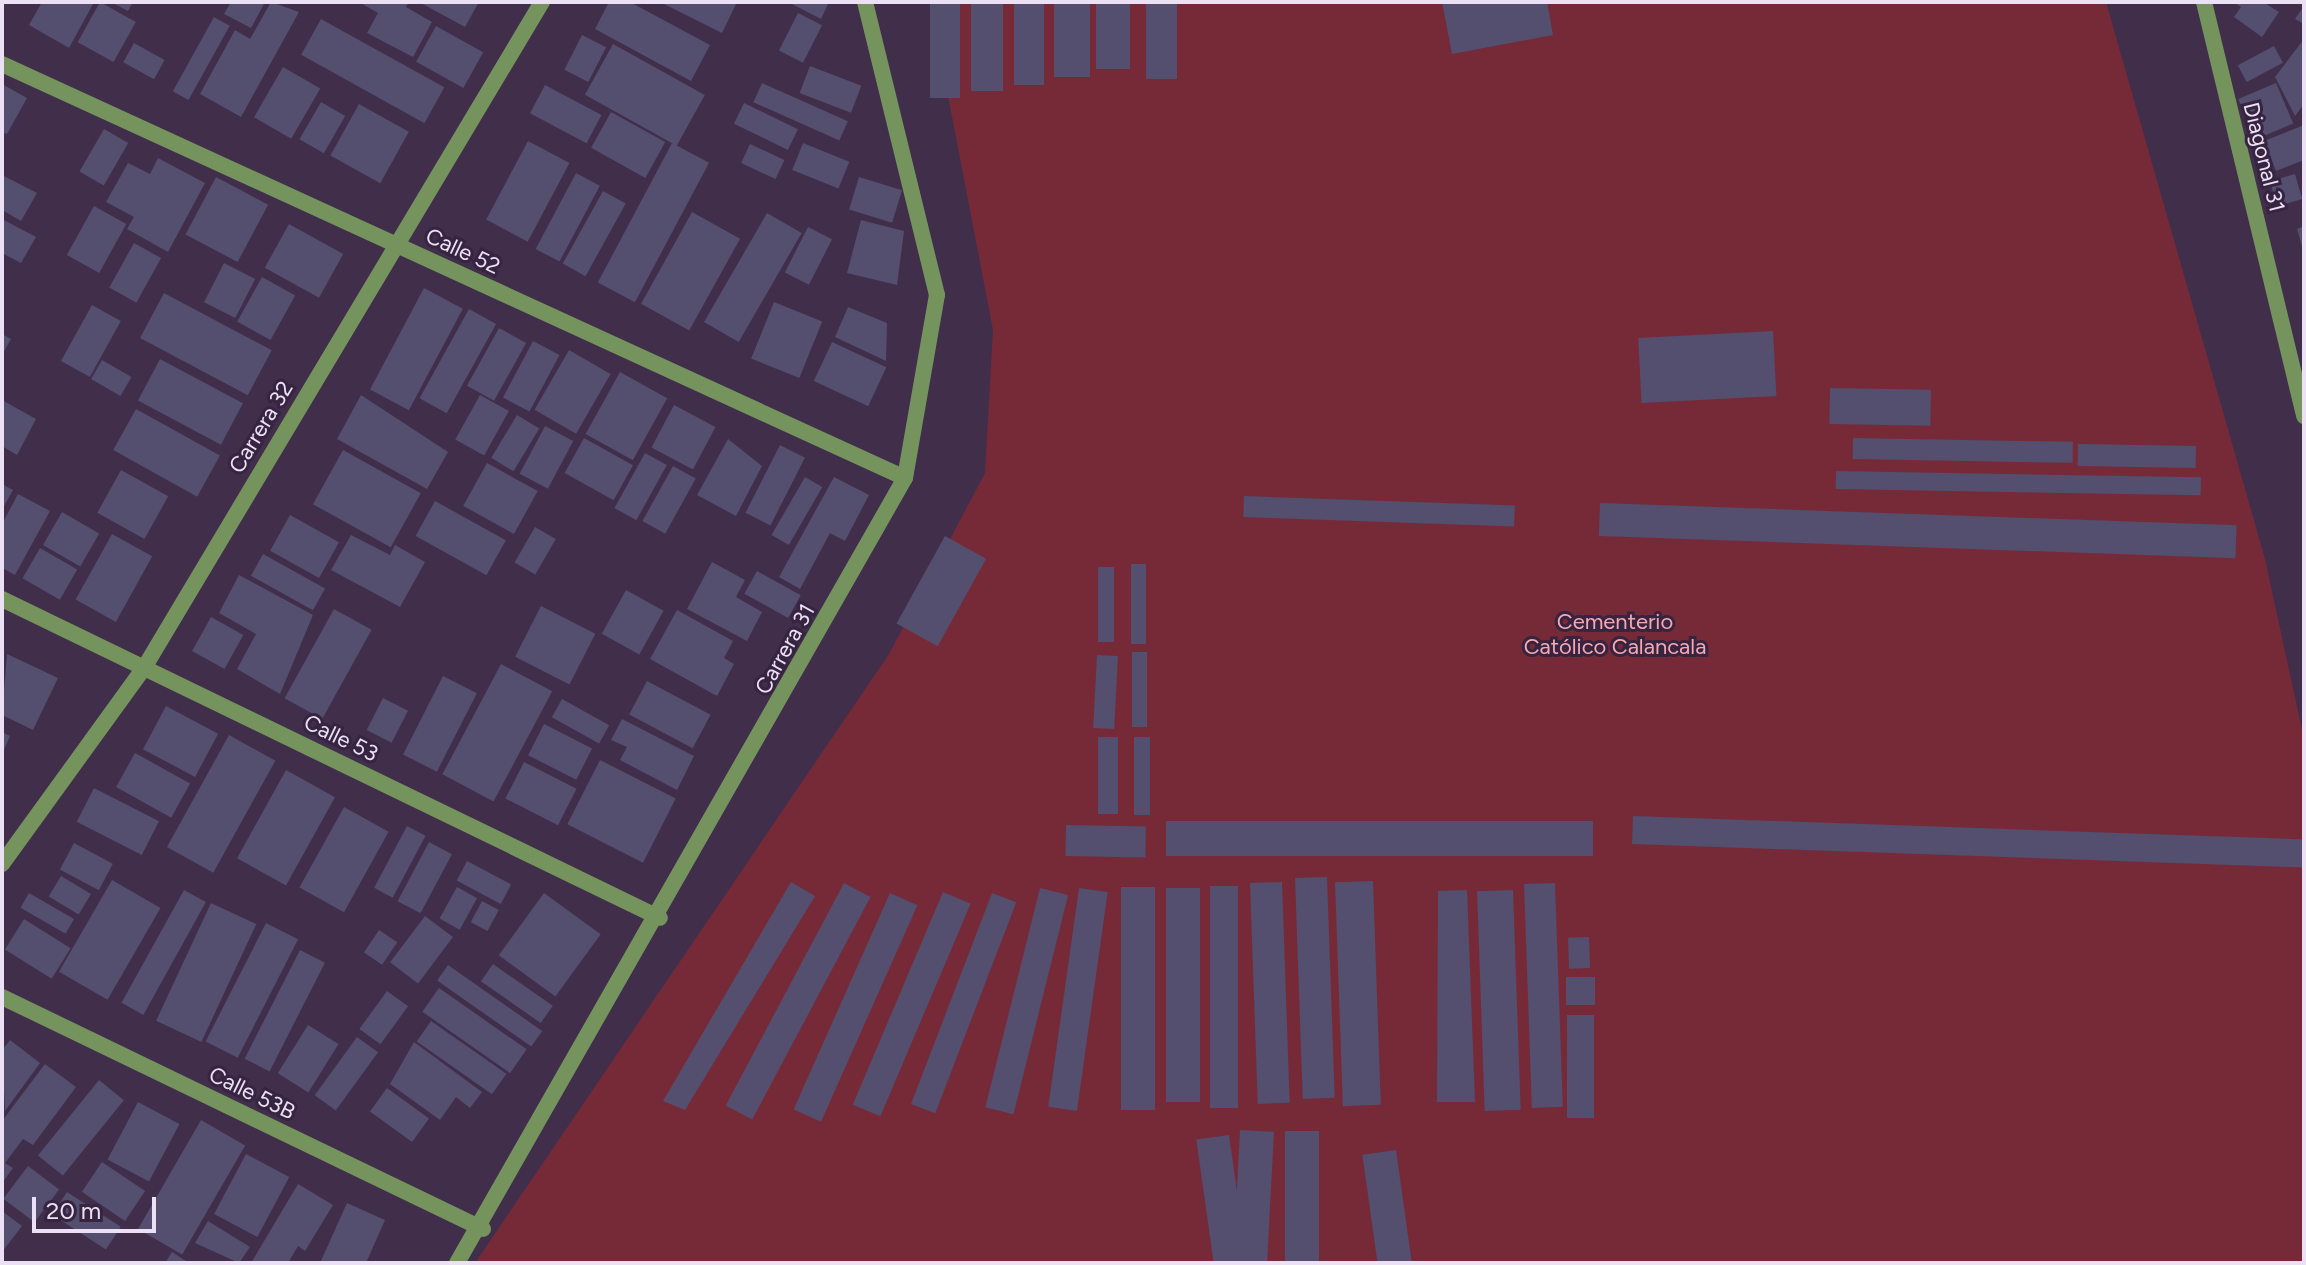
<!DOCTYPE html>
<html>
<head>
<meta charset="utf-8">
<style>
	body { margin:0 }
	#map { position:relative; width:2306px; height:1265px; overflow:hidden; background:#402e4b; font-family:Figtree,sans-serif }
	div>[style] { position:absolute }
	.green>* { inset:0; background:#762a38 }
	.building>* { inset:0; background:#544e6f; transform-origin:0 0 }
	.street>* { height:16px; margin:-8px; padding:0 8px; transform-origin:8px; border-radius:8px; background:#75935d }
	span { translate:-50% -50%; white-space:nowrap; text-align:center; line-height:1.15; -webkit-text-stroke:6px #362440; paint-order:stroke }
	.street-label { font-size:22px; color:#ece1f4 }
	.park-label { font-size:22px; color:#f8a8b1 }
	.frame { position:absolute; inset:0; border:4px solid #ece1f4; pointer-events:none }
	.scale { position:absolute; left:32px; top:1197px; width:124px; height:36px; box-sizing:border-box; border:4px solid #ece1f4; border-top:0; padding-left:10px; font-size:24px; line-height:28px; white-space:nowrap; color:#ece1f4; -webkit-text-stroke:6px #362440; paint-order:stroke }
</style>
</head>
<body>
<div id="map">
	<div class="green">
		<div style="clip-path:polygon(930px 2px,2106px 2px,2265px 559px,2304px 739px,2304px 1263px,475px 1263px,889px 654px,985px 473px,993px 330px)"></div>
	</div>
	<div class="building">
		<div style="clip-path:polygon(42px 2px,93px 4px,69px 48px,29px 25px)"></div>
		<div style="left:100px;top:2px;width:41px;height:46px;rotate:29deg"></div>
		<div style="clip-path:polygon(111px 2px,133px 2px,128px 11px)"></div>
		<div style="clip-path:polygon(231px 2px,265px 2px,251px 28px,224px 14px)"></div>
		<div style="clip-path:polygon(271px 2px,299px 12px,241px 117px,200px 94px,235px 30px,250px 39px)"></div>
		<div style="clip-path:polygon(359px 2px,409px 2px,406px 7px,432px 22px,413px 57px,367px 33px,378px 13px)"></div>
		<div style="clip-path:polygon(419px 2px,479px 2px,465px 27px)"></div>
		<div style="clip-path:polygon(609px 2px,630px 2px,710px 45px,691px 81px,595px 29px)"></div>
		<div style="clip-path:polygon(660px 2px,737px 2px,722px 33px)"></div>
		<div style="clip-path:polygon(788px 2px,829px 2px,821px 19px)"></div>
		<div style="left:930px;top:2px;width:30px;height:96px"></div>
		<div style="left:971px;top:2px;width:32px;height:89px"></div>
		<div style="left:1014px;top:2px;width:30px;height:83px"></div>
		<div style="left:1054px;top:2px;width:36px;height:75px"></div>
		<div style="left:1096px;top:2px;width:34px;height:67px"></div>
		<div style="left:1146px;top:2px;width:31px;height:77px"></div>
		<div style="clip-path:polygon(1442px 2px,1547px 2px,1553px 35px,1452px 54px)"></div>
		<div style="clip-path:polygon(2234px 2px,2263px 2px,2279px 12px,2262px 37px,2234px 17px,2241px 7px)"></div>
		<div style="clip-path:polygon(2304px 6px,2304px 24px,2295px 19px)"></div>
		<div style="left:798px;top:13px;width:27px;height:42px;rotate:27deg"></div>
		<div style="left:214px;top:17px;width:18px;height:85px;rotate:29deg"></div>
		<div style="left:321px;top:19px;width:141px;height:41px;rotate:29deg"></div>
		<div style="left:436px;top:26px;width:54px;height:41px;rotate:29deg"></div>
		<div style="left:582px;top:35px;width:27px;height:39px;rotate:27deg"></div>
		<div style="clip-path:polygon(2304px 39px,2304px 104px,2295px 116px,2275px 77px)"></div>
		<div style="left:134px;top:43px;width:35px;height:22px;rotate:29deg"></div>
		<div style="left:613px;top:44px;width:105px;height:58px;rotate:29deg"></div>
		<div style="left:2274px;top:46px;width:19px;height:41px;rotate:62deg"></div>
		<div style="left:810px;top:66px;width:55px;height:29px;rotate:21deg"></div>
		<div style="left:283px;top:67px;width:43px;height:58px;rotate:30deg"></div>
		<div style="left:762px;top:83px;width:94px;height:21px;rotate:24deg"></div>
		<div style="left:2276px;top:83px;width:44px;height:41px;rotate:67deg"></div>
		<div style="clip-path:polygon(2px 84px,27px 98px,7px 134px,2px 132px)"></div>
		<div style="left:545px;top:85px;width:64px;height:32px;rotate:28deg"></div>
		<div style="left:321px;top:102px;width:28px;height:43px;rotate:30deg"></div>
		<div style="left:744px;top:103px;width:60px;height:23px;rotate:26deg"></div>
		<div style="left:359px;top:104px;width:57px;height:59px;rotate:29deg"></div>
		<div style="left:611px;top:112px;width:62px;height:41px;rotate:29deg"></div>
		<div style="clip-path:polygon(2304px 125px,2304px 160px,2276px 171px,2264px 141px)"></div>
		<div style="left:104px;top:129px;width:28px;height:49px;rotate:30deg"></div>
		<div style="left:528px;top:141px;width:47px;height:89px;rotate:28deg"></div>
		<div style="left:672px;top:143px;width:42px;height:158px;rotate:28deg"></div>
		<div style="left:803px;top:143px;width:50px;height:29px;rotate:22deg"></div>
		<div style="left:750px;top:144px;width:38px;height:21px;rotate:25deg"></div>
		<div style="clip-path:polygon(158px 158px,205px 183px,168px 252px,127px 229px,134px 217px,106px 202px,128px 163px,150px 174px)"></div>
		<div style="left:576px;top:173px;width:27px;height:86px;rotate:28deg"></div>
		<div style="left:2295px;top:174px;width:26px;height:26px;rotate:74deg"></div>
		<div style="clip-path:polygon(2px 175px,37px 193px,21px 221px,2px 210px)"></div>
		<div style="left:216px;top:177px;width:59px;height:65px;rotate:28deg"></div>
		<div style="left:859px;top:177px;width:45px;height:34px;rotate:17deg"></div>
		<div style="left:603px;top:191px;width:26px;height:83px;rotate:29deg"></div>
		<div style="left:94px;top:206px;width:37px;height:56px;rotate:29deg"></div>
		<div style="left:692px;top:212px;width:55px;height:105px;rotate:29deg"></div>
		<div style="left:767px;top:213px;width:40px;height:126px;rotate:30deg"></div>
		<div style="clip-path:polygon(2px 219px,36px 237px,21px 263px,2px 253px)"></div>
		<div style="clip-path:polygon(861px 220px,904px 231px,897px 285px,847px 273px)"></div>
		<div style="left:289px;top:224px;width:62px;height:50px;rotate:29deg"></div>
		<div style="clip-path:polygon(2304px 226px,2304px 250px,2303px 250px,2297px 229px)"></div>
		<div style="left:808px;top:227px;width:27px;height:51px;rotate:27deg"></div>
		<div style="left:134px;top:243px;width:31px;height:51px;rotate:29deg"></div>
		<div style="left:224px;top:263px;width:35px;height:44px;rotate:27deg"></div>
		<div style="left:262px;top:277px;width:38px;height:51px;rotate:29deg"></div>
		<div style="left:424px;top:288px;width:44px;height:115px;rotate:28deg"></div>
		<div style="left:164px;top:293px;width:122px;height:51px;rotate:28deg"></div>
		<div style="left:774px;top:302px;width:52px;height:61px;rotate:22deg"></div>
		<div style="left:92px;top:305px;width:33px;height:64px;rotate:29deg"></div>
		<div style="clip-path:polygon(848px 307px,887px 323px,886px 361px,835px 337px)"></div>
		<div style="left:469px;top:309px;width:31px;height:102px;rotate:29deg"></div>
		<div style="left:499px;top:328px;width:31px;height:66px;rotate:29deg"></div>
		<div style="left:1773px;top:331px;width:65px;height:135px;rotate:87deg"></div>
		<div style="clip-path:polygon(2px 334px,11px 339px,2px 355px)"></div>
		<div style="left:533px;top:341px;width:30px;height:64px;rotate:28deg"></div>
		<div style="left:832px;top:342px;width:60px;height:43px;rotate:25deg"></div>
		<div style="left:569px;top:350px;width:48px;height:69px;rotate:30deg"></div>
		<div style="left:160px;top:359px;width:94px;height:47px;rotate:28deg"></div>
		<div style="left:102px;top:360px;width:34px;height:22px;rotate:30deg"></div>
		<div style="left:620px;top:372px;width:54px;height:71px;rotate:29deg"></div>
		<div style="left:1830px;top:388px;width:101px;height:36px;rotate:1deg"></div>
		<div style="clip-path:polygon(361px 395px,448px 452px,427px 489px,337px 439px)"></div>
		<div style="left:480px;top:395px;width:33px;height:51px;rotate:29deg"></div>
		<div style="clip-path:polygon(2px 400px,36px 419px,17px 455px,2px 446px)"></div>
		<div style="left:674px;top:405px;width:47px;height:48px;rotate:28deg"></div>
		<div style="left:136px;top:409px;width:96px;height:47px;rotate:29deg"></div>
		<div style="left:517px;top:415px;width:26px;height:50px;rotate:31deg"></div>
		<div style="left:545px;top:426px;width:32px;height:54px;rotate:28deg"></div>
		<div style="left:584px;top:438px;width:56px;height:40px;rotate:29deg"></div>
		<div style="left:1853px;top:438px;width:220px;height:21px;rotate:1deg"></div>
		<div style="clip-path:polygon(728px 439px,762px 466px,736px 516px,697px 495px)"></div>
		<div style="left:2078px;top:444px;width:118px;height:22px;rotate:1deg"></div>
		<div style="left:780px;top:445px;width:28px;height:76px;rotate:27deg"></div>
		<div style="left:343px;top:450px;width:89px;height:62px;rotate:29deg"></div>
		<div style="left:645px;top:453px;width:25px;height:63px;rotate:29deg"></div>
		<div style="left:487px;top:463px;width:58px;height:49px;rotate:29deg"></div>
		<div style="left:673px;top:466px;width:26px;height:63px;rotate:29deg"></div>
		<div style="left:121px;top:470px;width:54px;height:49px;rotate:29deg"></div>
		<div style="left:1836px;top:471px;width:365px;height:18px;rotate:1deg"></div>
		<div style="left:805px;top:477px;width:20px;height:67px;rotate:30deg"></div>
		<div style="clip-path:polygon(834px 477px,869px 495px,845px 541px,830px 533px,800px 589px,779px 577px)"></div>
		<div style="clip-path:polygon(2px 484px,13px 490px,2px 510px)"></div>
		<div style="clip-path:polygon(18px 494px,50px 511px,15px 575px,2px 568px,2px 524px)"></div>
		<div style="left:1244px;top:496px;width:271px;height:21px;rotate:2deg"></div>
		<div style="left:435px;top:501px;width:81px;height:40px;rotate:29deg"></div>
		<div style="left:1600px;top:503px;width:637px;height:33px;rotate:2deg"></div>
		<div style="left:62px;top:512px;width:43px;height:38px;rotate:30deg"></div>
		<div style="left:290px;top:515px;width:56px;height:41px;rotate:29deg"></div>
		<div style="left:535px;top:527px;width:24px;height:41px;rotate:30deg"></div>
		<div style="left:112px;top:534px;width:46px;height:75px;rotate:29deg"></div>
		<div style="clip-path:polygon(351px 535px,390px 555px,395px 545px,425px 562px,400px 607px,331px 570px)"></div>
		<div style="left:945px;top:536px;width:47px;height:100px;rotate:29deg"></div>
		<div style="left:40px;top:548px;width:43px;height:35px;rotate:30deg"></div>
		<div style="left:263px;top:554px;width:71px;height:25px;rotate:29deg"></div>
		<div style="clip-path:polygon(712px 562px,745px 580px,736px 597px,762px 612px,747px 641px,687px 609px)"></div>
		<div style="left:1131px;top:564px;width:15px;height:80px"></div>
		<div style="left:1098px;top:567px;width:16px;height:75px"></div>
		<div style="left:757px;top:571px;width:50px;height:26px;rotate:29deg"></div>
		<div style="clip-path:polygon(239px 575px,313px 615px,280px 694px,237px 669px,256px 634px,219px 613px)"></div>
		<div style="left:626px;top:590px;width:43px;height:50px;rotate:29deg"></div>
		<div style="left:541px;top:606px;width:61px;height:57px;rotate:27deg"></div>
		<div style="left:334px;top:609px;width:43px;height:102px;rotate:29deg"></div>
		<div style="clip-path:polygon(677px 610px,733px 641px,724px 658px,734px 664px,717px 696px,650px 659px)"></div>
		<div style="left:211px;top:617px;width:37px;height:39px;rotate:29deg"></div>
		<div style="left:1132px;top:652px;width:15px;height:75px"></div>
		<div style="clip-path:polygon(7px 654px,58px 678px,33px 730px,2px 715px)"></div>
		<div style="left:1097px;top:655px;width:21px;height:73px;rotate:3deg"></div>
		<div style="left:501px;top:664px;width:58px;height:125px;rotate:28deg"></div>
		<div style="left:443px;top:676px;width:38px;height:88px;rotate:27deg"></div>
		<div style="left:647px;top:681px;width:72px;height:38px;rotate:28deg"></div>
		<div style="left:383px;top:698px;width:28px;height:36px;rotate:27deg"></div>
		<div style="left:562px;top:699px;width:54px;height:21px;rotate:29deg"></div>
		<div style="left:166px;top:706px;width:59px;height:49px;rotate:28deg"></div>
		<div style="clip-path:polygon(622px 719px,694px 756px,677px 790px,620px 760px,627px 747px,611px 740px)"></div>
		<div style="left:544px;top:724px;width:54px;height:35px;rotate:27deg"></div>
		<div style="clip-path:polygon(2px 732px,10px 736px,2px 754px)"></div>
		<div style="left:229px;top:735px;width:53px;height:128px;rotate:29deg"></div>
		<div style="left:1098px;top:737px;width:20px;height:77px"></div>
		<div style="left:1134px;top:737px;width:16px;height:78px"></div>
		<div style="left:135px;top:753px;width:63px;height:39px;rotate:29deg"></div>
		<div style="left:600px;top:760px;width:85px;height:72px;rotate:27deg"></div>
		<div style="left:524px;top:762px;width:59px;height:41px;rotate:27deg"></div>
		<div style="left:286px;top:770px;width:56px;height:101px;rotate:29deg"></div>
		<div style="left:94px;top:788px;width:73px;height:38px;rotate:27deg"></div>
		<div style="left:344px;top:807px;width:51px;height:92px;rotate:29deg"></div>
		<div style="left:1633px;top:816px;width:671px;height:28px;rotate:2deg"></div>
		<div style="left:1166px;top:821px;width:427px;height:35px"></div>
		<div style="left:1066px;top:825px;width:80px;height:31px;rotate:1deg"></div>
		<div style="left:407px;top:826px;width:21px;height:70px;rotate:28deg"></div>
		<div style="left:429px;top:842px;width:26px;height:67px;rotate:28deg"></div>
		<div style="left:74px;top:843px;width:44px;height:30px;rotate:28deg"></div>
		<div style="left:467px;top:861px;width:50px;height:22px;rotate:28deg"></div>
		<div style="left:61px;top:876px;width:35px;height:24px;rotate:31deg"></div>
		<div style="left:1327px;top:877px;width:221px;height:32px;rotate:88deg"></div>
		<div style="left:112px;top:880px;width:56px;height:106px;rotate:30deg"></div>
		<div style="left:1373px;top:881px;width:224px;height:38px;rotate:88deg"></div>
		<div style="clip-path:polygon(791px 882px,815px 896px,685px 1110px,663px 1101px)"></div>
		<div style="left:1282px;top:882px;width:221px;height:32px;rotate:88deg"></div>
		<div style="left:844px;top:883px;width:30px;height:252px;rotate:28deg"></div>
		<div style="left:1555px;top:883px;width:224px;height:31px;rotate:88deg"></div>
		<div style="left:1210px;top:886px;width:28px;height:222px"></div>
		<div style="left:457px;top:887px;width:23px;height:36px;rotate:29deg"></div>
		<div style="left:1121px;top:887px;width:34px;height:223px"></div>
		<div style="left:1040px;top:888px;width:29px;height:226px;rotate:14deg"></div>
		<div style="left:1079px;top:888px;width:29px;height:221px;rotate:8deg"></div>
		<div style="left:1166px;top:888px;width:34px;height:214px"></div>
		<div style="left:184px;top:890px;width:25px;height:129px;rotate:29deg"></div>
		<div style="clip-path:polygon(1467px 890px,1475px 1102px,1437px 1102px,1438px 891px)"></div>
		<div style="left:1513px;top:890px;width:220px;height:36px;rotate:88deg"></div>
		<div style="left:943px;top:892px;width:30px;height:231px;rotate:23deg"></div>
		<div style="left:29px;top:893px;width:52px;height:17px;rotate:30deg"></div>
		<div style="left:544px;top:893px;width:70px;height:77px;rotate:36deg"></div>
		<div style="left:890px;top:893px;width:30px;height:237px;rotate:24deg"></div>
		<div style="left:992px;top:893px;width:26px;height:226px;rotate:21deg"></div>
		<div style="left:482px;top:901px;width:19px;height:24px;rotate:28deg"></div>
		<div style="left:211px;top:903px;width:50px;height:130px;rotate:25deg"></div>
		<div style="left:425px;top:916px;width:35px;height:58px;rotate:37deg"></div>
		<div style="left:24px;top:919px;width:55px;height:36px;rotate:32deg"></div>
		<div style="left:266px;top:923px;width:36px;height:133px;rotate:27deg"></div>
		<div style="left:379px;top:930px;width:22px;height:27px;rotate:34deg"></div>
		<div style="left:1589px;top:937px;width:31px;height:21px;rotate:88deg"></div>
		<div style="left:300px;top:950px;width:28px;height:122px;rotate:27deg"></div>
		<div style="left:493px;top:964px;width:73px;height:21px;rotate:35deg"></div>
		<div style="left:448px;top:965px;width:115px;height:19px;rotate:35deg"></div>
		<div style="left:1595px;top:977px;width:28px;height:29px;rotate:90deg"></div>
		<div style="left:439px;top:988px;width:107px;height:29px;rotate:35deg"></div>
		<div style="left:387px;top:991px;width:26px;height:47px;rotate:36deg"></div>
		<div style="left:1567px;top:1015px;width:27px;height:103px"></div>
		<div style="left:431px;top:1021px;width:92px;height:25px;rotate:35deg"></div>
		<div style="left:308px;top:1025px;width:36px;height:57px;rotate:32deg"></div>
		<div style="left:357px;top:1037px;width:26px;height:72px;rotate:36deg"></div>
		<div style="clip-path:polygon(10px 1040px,40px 1063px,5px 1111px,2px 1050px)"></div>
		<div style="clip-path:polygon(414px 1042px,482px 1092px,470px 1108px,456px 1097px,440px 1120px,390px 1084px)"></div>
		<div style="clip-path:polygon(45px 1064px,76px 1087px,33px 1145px,23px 1139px,5px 1163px,13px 1168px,2px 1183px,2px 1121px)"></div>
		<div style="left:99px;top:1080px;width:32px;height:97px;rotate:39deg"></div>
		<div style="left:387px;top:1088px;width:52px;height:29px;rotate:36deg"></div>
		<div style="left:138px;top:1102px;width:47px;height:65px;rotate:28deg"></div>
		<div style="left:201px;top:1120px;width:51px;height:126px;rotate:30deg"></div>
		<div style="left:1240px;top:1130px;width:34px;height:134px;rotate:3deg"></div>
		<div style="left:1285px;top:1131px;width:34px;height:133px"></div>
		<div style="left:1229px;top:1135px;width:129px;height:33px;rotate:82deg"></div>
		<div style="left:1396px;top:1150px;width:114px;height:34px;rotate:82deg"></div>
		<div style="left:246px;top:1154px;width:49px;height:68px;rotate:28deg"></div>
		<div style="left:102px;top:1162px;width:52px;height:36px;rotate:34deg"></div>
		<div style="left:28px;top:1166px;width:39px;height:41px;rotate:37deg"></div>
		<div style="clip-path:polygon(298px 1184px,333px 1205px,305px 1251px,298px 1246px,288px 1263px,251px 1263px)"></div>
		<div style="left:67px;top:1192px;width:64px;height:27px;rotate:33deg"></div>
		<div style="clip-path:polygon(347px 1203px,385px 1220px,366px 1263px,320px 1263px)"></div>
		<div style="clip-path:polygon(2px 1211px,22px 1226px,2px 1252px)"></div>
		<div style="clip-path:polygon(208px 1221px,250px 1247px,239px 1263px,195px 1243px)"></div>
		<div style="clip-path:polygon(172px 1252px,189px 1263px,165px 1263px)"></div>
	</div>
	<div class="street">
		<div style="left:2204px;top:2px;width:426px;rotate:76.4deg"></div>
		<div style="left:2px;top:64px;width:993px;rotate:24.63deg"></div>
		<div style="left:2px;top:599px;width:731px;rotate:25.86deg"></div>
		<div style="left:2px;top:864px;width:242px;rotate:-54.1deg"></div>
		<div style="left:144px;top:668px;width:776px;rotate:-59.14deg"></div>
		<div style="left:2px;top:997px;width:534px;rotate:25.75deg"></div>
		<div style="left:457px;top:1263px;width:904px;rotate:-60.29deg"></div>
		<div style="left:905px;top:478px;width:186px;rotate:-80.1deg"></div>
		<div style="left:937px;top:295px;width:302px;rotate:-103.8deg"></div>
	</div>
	<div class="street-label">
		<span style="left:2264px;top:157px;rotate:76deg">Diagonal 31</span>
		<span style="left:463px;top:251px;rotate:25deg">Calle 52</span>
		<span style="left:261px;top:427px;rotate:-59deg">Carrera 32</span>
		<span style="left:785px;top:649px;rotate:-61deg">Carrera 31</span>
		<span style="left:341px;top:738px;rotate:26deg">Calle 53</span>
		<span style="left:252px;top:1093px;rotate:26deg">Calle 53B</span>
	</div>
	<div class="park-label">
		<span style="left:1615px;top:634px">Cementerio<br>Católico Calancala</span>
	</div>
	<div class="frame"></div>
	<div class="scale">20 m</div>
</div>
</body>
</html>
